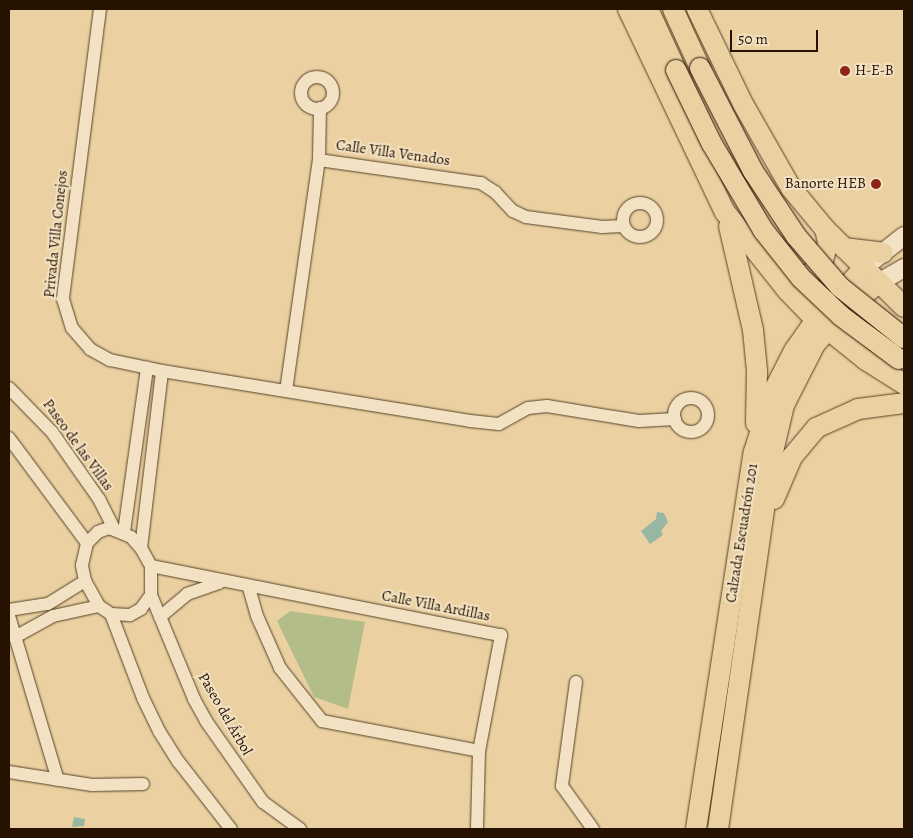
<!DOCTYPE html>
<html>
<head>
<meta charset="utf-8">
<style>
	body { margin:0 }
	#map { position:relative; width:913px; height:838px; overflow:hidden; background:#ebd1a1; font-family:Alegreya,serif }
	div>[style] { position:absolute }
	.green>* { inset:0; background:#b3bd88 }
	.water>* { inset:0; background:#98b7a3 }
	.roads { filter:drop-shadow(0 0 1px #564228) drop-shadow(0 0 1px #564228) }
	.minor>* { height:12px; margin:-6px; padding:0 6px; transform-origin:6px; border-radius:6px; background:#f2e1c2 }
	.minor>.ring { margin:-6px; padding:0; box-sizing:content-box; background:none; border:12px solid #f2e1c2; border-radius:50% }
	.secondary>* { height:18px; margin:-9px; padding:0 9px; transform-origin:9px; border-radius:9px; background:#f2e1c2 }
	.primary>* { height:20px; margin:-10px; padding:0 10px; transform-origin:10px; border-radius:10px; background:#ebd1a1 }
	.bridges { filter:drop-shadow(0 0 1px #251200) drop-shadow(0 0 1px #251200) }
	.primary-bridge>* { height:20px; margin:-10px; padding:0 10px; transform-origin:10px; border-radius:10px; background:#ebd1a1 }
	.dots>* { width:14px; height:14px; translate:-50% -50%; box-sizing:border-box; border:2px solid #f2e1c2; border-radius:50% }
	span { translate:-50% -50%; white-space:nowrap; text-align:center; line-height:1.15; -webkit-text-stroke:4px #f2e1c2; paint-order:stroke }
	.poi-label { font-size:15px; color:#251200 }
	.left { translate:0 -50%; text-align:left }
	.right { translate:-100% -50%; text-align:right }
	.street-label { font-size:15px; color:#251200 }
	.frame { position:absolute; inset:0; border:10px solid #251200; pointer-events:none }
	.scale { position:absolute; left:730px; top:30px; width:88px; height:22px; box-sizing:border-box; border:2px solid #251200; border-top:0; padding-left:6px; font-size:15px; line-height:18px; white-space:nowrap; color:#251200; -webkit-text-stroke:4px #f2e1c2; paint-order:stroke }
</style>
</head>
<body>
<div id="map">
	<div class="green">
		<div style="clip-path:polygon(290px 611px,365px 622px,348px 709px,314px 697px,277px 621px)"></div>
	</div>
	<div class="water">
		<div style="clip-path:polygon(657px 512px,664px 513px,668px 522px,661px 531px,663px 535px,650px 544px,641px 531px,656px 519px)"></div>
		<div style="clip-path:polygon(74px 817px,85px 819px,84px 826px,72px 827px)"></div>
	</div>
	<div class="roads">
		<div class="minor">
			<div style="left:100px;top:9px;width:292px;rotate:97.3deg"></div>
			<div style="left:63px;top:299px;width:30px;rotate:73deg"></div>
			<div style="left:72px;top:328px;width:28px;rotate:49deg"></div>
			<div style="left:90px;top:349px;width:23px;rotate:29deg"></div>
			<div style="left:110px;top:360px;width:53px;rotate:11.9deg"></div>
			<div style="left:162px;top:371px;width:312px;rotate:9.2deg"></div>
			<div style="left:470px;top:421px;width:29px;rotate:6deg"></div>
			<div style="left:499px;top:424px;width:33px;rotate:-29deg"></div>
			<div style="left:528px;top:408px;width:19px;rotate:-6deg"></div>
			<div style="left:547px;top:406px;width:93px;rotate:9.3deg"></div>
			<div style="left:639px;top:421px;width:36px;rotate:-3deg"></div>
			<div class="ring" style="left:301px;top:77px;width:20px;height:20px"></div>
			<div style="left:319px;top:160px;width:164px;rotate:8.1deg"></div>
			<div style="left:481px;top:183px;width:17px;rotate:33deg"></div>
			<div style="left:495px;top:192px;width:26px;rotate:47deg"></div>
			<div style="left:513px;top:211px;width:14px;rotate:25deg"></div>
			<div style="left:526px;top:217px;width:77px;rotate:7.5deg"></div>
			<div style="left:602px;top:227px;width:21px;rotate:-3deg"></div>
			<div class="ring" style="left:623px;top:203px;width:22px;height:22px"></div>
			<div style="left:9px;top:388px;width:62px;rotate:45.7deg"></div>
			<div style="left:52px;top:432px;width:82px;rotate:55deg"></div>
			<div style="left:99px;top:499px;width:33px;rotate:63deg"></div>
			<div style="left:286px;top:391px;width:233px;rotate:-81.9deg"></div>
			<div style="left:319px;top:160px;width:52px;rotate:-88.9deg"></div>
			<div class="ring" style="left:674px;top:398px;width:22px;height:22px"></div>
			<div style="left:9px;top:438px;width:131px;rotate:53.4deg"></div>
			<div style="left:109px;top:528px;width:24px;rotate:22deg"></div>
			<div style="left:131px;top:537px;width:15px;rotate:48deg"></div>
			<div style="left:141px;top:548px;width:21px;rotate:61deg"></div>
			<div style="left:151px;top:566px;width:29px;rotate:90deg"></div>
			<div style="left:151px;top:595px;width:17px;rotate:126deg"></div>
			<div style="left:141px;top:609px;width:13px;rotate:151deg"></div>
			<div style="left:130px;top:615px;width:19px;rotate:-177deg"></div>
			<div style="left:111px;top:614px;width:14px;rotate:-146deg"></div>
			<div style="left:99px;top:606px;width:29px;rotate:-119deg"></div>
			<div style="left:85px;top:581px;width:16px;rotate:-101deg"></div>
			<div style="left:82px;top:565px;width:23px;rotate:-77deg"></div>
			<div style="left:87px;top:543px;width:16px;rotate:-45deg"></div>
			<div style="left:98px;top:532px;width:12px;rotate:-20deg"></div>
			<div style="left:124px;top:532px;width:166px;rotate:-82deg"></div>
			<div style="left:141px;top:548px;width:178px;rotate:-83.2deg"></div>
			<div style="left:151px;top:566px;width:357px;rotate:11.2deg"></div>
			<div style="left:501px;top:635px;width:118px;rotate:100.7deg"></div>
			<div style="left:479px;top:751px;width:76px;rotate:91.5deg"></div>
			<div style="left:249px;top:588px;width:29px;rotate:74deg"></div>
			<div style="left:257px;top:616px;width:57px;rotate:66.1deg"></div>
			<div style="left:280px;top:668px;width:68px;rotate:51.6deg"></div>
			<div style="left:322px;top:721px;width:160px;rotate:10.8deg"></div>
			<div style="left:151px;top:595px;width:113px;rotate:67.5deg"></div>
			<div style="left:194px;top:699px;width:25px;rotate:61deg"></div>
			<div style="left:206px;top:721px;width:99px;rotate:54.9deg"></div>
			<div style="left:263px;top:802px;width:46px;rotate:36.1deg"></div>
			<div style="left:9px;top:610px;width:39px;rotate:-9deg"></div>
			<div style="left:48px;top:604px;width:44px;rotate:-31.9deg"></div>
			<div style="left:111px;top:614px;width:90px;rotate:69.1deg"></div>
			<div style="left:143px;top:698px;width:37px;rotate:64deg"></div>
			<div style="left:159px;top:731px;width:36px;rotate:58deg"></div>
			<div style="left:178px;top:761px;width:86px;rotate:52.1deg"></div>
			<div style="left:9px;top:616px;width:171px;rotate:73.4deg"></div>
			<div style="left:160px;top:617px;width:35px;rotate:-40deg"></div>
			<div style="left:187px;top:594px;width:34px;rotate:-19deg"></div>
			<div style="left:15px;top:637px;width:43px;rotate:-28.9deg"></div>
			<div style="left:53px;top:616px;width:47px;rotate:-12.3deg"></div>
			<div style="left:576px;top:682px;width:105px;rotate:97.7deg"></div>
			<div style="left:562px;top:786px;width:53px;rotate:54.2deg"></div>
			<div style="left:9px;top:772px;width:84px;rotate:8.9deg"></div>
			<div style="left:92px;top:785px;width:51px;rotate:-1.1deg"></div>
		</div>
		<div class="secondary">
			<div style="left:871px;top:262px;width:42px;rotate:-38.2deg"></div>
			<div style="left:878px;top:283px;width:30px;rotate:-30deg"></div>
		</div>
		<div class="primary">
			<div style="left:628px;top:9px;width:225px;rotate:64.5deg"></div>
			<div style="left:725px;top:212px;width:100px;rotate:51.5deg"></div>
			<div style="left:787px;top:290px;width:42px;rotate:46deg"></div>
			<div style="left:816px;top:320px;width:64px;rotate:38.7deg"></div>
			<div style="left:866px;top:360px;width:45px;rotate:32.3deg"></div>
			<div style="left:648px;top:9px;width:67px;rotate:65.3deg"></div>
			<div style="left:673px;top:9px;width:65px;rotate:65.4deg"></div>
			<div style="left:697px;top:9px;width:106px;rotate:64.2deg"></div>
			<div style="left:743px;top:104px;width:97px;rotate:60.3deg"></div>
			<div style="left:791px;top:188px;width:53px;rotate:50.3deg"></div>
			<div style="left:825px;top:229px;width:111px;rotate:44.6deg"></div>
			<div style="left:729px;top:226px;width:107px;rotate:77deg"></div>
			<div style="left:753px;top:330px;width:41px;rotate:84.4deg"></div>
			<div style="left:757px;top:371px;width:52px;rotate:91.1deg"></div>
			<div style="left:844px;top:248px;width:39px;rotate:7deg"></div>
			<div style="left:785px;top:279px;width:14px;rotate:4deg"></div>
			<div style="left:799px;top:280px;width:26px;rotate:-31deg"></div>
			<div style="left:821px;top:267px;width:26px;rotate:-74deg"></div>
			<div style="left:828px;top:242px;width:13px;rotate:-103deg"></div>
			<div style="left:774px;top:499px;width:46px;rotate:-66.8deg"></div>
			<div style="left:792px;top:457px;width:38px;rotate:-50deg"></div>
			<div style="left:816px;top:428px;width:46px;rotate:-24.3deg"></div>
			<div style="left:858px;top:409px;width:46px;rotate:-7.4deg"></div>
			<div style="left:696px;top:829px;width:381px;rotate:-81.3deg"></div>
			<div style="left:754px;top:452px;width:63px;rotate:-72.4deg"></div>
			<div style="left:773px;top:392px;width:46px;rotate:-62.9deg"></div>
			<div style="left:794px;top:351px;width:38px;rotate:-55deg"></div>
			<div style="left:816px;top:320px;width:71px;rotate:-47.3deg"></div>
			<div style="left:718px;top:829px;width:377px;rotate:-81.8deg"></div>
			<div style="left:772px;top:456px;width:52px;rotate:-76.8deg"></div>
			<div style="left:784px;top:405px;width:68px;rotate:-63.1deg"></div>
			<div style="left:815px;top:344px;width:47px;rotate:-47.6deg"></div>
			<div style="left:847px;top:309px;width:40px;rotate:-40deg"></div>
		</div>
	</div>
	<div class="bridges">
		<div class="primary-bridge">
			<div style="left:700px;top:68px;width:116px;rotate:62.8deg"></div>
			<div style="left:753px;top:171px;width:78px;rotate:56.5deg"></div>
			<div style="left:796px;top:236px;width:67px;rotate:49.2deg"></div>
			<div style="left:840px;top:287px;width:82px;rotate:38.6deg"></div>
			<div style="left:676px;top:70px;width:82px;rotate:64.1deg"></div>
			<div style="left:712px;top:144px;width:100px;rotate:59.3deg"></div>
			<div style="left:763px;top:230px;width:61px;rotate:51.6deg"></div>
			<div style="left:801px;top:278px;width:55px;rotate:43.5deg"></div>
			<div style="left:841px;top:316px;width:72px;rotate:36.6deg"></div>
		</div>
	</div>
	<div class="dots">
		<div style="left:845px;top:71px;background:#8f2418"></div>
		<div style="left:876px;top:184px;background:#8f2418"></div>
	</div>
	<div class="poi-label">
		<span class="left" style="left:855px;top:71px">H-E-B</span>
		<span class="right" style="left:866px;top:184px">Banorte HEB</span>
	</div>
	<div class="street-label">
		<span style="left:393px;top:153px;rotate:8deg">Calle Villa Venados</span>
		<span style="left:56px;top:234px;rotate:-84deg">Privada Villa Conejos</span>
		<span style="left:78px;top:445px;rotate:54deg">Paseo de las Villas</span>
		<span style="left:742px;top:533px;rotate:-81deg">Calzada Escuadrón 201</span>
		<span style="left:436px;top:606px;rotate:11deg">Calle Villa Ardillas</span>
		<span style="left:225px;top:714px;rotate:60deg">Paseo del Árbol</span>
	</div>
	<div class="frame"></div>
	<div class="scale">50 m</div>
</div>
</body>
</html>
